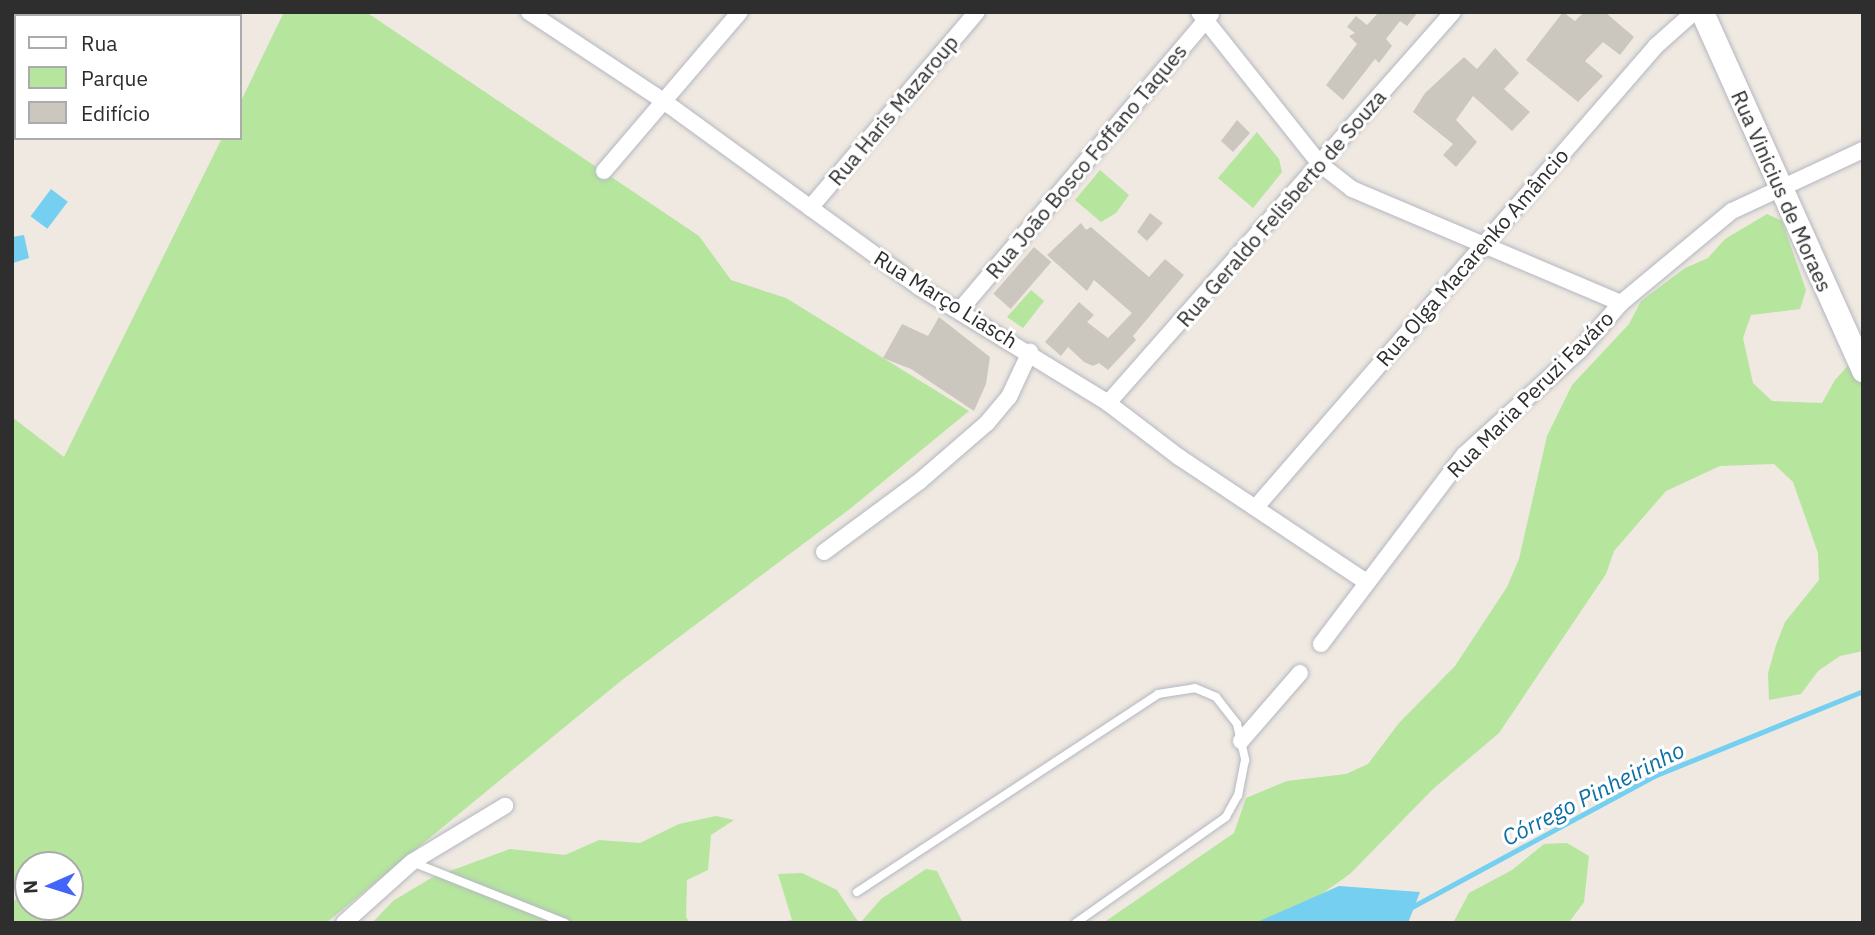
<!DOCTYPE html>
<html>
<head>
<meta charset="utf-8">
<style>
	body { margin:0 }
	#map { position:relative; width:1875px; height:935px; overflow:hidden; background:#efe9e1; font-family:"IBM Plex Sans",sans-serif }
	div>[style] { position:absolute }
	.green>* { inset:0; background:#b6e59e }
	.water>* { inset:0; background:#75cff0; transform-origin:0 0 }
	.stream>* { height:4.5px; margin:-2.25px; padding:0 2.25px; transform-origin:2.25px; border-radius:2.25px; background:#75cff0 }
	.building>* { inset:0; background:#cbc7bf; transform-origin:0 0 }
	.roads { filter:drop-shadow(0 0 2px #b4b7c1) drop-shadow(0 0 2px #b4b7c1) }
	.lane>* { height:8px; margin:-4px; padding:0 4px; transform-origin:4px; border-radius:4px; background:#fff }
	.street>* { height:16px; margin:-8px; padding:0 8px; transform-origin:8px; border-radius:8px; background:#fff }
	.secondary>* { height:23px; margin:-11.5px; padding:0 11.5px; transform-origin:11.5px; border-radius:11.5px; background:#fff }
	span { translate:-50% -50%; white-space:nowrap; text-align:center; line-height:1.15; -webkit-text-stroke:6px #fff; paint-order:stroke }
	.street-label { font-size:21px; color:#2e2e2e }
	.water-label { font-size:23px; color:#0d6fa3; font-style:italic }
	.frame { position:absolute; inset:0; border:14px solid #2e2e2e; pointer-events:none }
	.legend { position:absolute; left:14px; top:14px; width:228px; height:126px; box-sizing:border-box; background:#fff; border:2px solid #ababab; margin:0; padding:9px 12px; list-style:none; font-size:21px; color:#2e2e2e }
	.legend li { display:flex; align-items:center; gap:14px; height:35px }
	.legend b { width:35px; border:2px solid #ababab }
	.north { position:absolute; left:14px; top:851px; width:70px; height:70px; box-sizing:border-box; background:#fff; border:2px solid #ababab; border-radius:50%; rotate:267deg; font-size:19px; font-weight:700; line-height:28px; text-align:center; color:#2e2e2e }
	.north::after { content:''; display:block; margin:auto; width:24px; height:32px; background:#4264fb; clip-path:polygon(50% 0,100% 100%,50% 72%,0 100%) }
</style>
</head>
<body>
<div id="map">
	<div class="green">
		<div style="clip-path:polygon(evenodd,284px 12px,366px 12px,699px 236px,731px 280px,786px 298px,969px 411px,851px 508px,622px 680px,326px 923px,12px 923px,12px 905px,22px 888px,12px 881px,12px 417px,64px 457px,222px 138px,240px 138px,240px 103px,284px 12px,28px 865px,70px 865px,70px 907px,28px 907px,28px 865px)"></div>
		<div style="clip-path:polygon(1257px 132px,1279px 159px,1282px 172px,1253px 208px,1218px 178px)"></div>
		<div style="clip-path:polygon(1100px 170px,1129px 195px,1116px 213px,1101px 222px,1075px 200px)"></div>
		<div style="clip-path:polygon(1767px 214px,1782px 221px,1806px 290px,1800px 309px,1751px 315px,1743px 338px,1753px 383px,1772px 401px,1822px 403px,1835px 380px,1852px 361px,1863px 359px,1863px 651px,1840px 656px,1818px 671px,1801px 694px,1769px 700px,1768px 673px,1776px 645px,1785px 622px,1819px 580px,1818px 553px,1793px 482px,1774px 464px,1720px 466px,1666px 491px,1614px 551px,1606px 574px,1499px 733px,1433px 789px,1350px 874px,1323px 893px,1271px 919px,1249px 923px,1103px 923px,1234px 833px,1246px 798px,1287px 781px,1346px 774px,1368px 764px,1399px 723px,1455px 666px,1507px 587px,1519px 559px,1547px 436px,1572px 385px,1629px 324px,1641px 301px,1685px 268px,1708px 258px,1725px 239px)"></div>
		<div style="clip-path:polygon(1031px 290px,1044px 301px,1023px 328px,1007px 317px)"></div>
		<div style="clip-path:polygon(716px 816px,734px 820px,711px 835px,708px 870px,687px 880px,686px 917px,690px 923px,372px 923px,393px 901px,431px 878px,510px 849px,565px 855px,599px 840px,640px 843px,679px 824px)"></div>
		<div style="clip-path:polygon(1567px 843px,1589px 856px,1584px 902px,1570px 921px,1453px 923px,1469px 893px,1512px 870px,1544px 844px)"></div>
		<div style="clip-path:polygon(926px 869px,937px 871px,963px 923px,860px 923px,881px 899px)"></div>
		<div style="clip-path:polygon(802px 873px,837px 890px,859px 923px,774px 923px,792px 920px,778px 874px)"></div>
	</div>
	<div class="water">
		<div style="left:51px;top:189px;width:21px;height:34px;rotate:37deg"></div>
		<div style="clip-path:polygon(24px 235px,29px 258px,13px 263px,12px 237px)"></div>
		<div style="clip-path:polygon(1339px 886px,1420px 892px,1408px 923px,1255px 923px)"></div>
	</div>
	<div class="stream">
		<div style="left:1410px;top:908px;width:277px;rotate:-28.4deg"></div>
		<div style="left:1654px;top:776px;width:226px;rotate:-22.1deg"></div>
	</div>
	<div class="building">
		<div style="clip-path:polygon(1379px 12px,1418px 12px,1407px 26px,1400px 21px,1386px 39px,1392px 46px,1379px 63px,1375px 59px,1343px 100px,1326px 85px,1357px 44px,1349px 36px,1355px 33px,1347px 27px,1356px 16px,1367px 25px)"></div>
		<div style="clip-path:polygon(1563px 12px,1575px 21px,1584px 12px,1605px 12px,1634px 37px,1620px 55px,1603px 42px,1585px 61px,1603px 76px,1578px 102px,1526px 60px)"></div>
		<div style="clip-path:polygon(1495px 48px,1519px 73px,1504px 89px,1530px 112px,1512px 131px,1473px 96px,1456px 120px,1477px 142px,1456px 167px,1443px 155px,1453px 144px,1413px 112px,1425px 93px,1464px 57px,1477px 69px)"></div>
		<div style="clip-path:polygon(1237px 120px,1250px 133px,1233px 152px,1221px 141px)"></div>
		<div style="clip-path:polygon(1150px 213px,1163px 223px,1147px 241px,1137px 232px)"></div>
		<div style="clip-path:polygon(1081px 223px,1086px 230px,1091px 227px,1149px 277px,1165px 259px,1184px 275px,1133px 336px,1136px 340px,1108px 370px,1099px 363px,1093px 366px,1084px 362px,1068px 347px,1061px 356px,1045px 342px,1079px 302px,1094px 315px,1087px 322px,1108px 338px,1132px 313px,1094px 280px,1087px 291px,1047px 255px)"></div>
		<div style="left:1034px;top:247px;width:23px;height:62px;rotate:41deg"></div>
		<div style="clip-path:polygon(939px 317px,990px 357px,986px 384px,974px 411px,911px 369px,883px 358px,902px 324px,928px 336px)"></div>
	</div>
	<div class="roads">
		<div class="lane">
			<div style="left:412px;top:862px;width:165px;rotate:21.7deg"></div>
			<div style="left:857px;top:892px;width:360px;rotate:-33.3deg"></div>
			<div style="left:1158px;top:694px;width:37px;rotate:-9deg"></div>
			<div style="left:1195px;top:688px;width:23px;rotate:23deg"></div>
			<div style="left:1216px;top:697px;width:34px;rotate:52deg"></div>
			<div style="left:1237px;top:724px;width:37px;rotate:77deg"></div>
			<div style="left:1245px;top:760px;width:36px;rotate:101deg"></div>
			<div style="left:1238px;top:795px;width:25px;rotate:119deg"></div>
			<div style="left:1226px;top:817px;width:184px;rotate:144.8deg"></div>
		</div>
		<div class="street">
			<div style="left:529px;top:12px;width:159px;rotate:33.5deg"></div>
			<div style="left:662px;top:100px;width:318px;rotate:36deg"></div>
			<div style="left:919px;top:287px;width:222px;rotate:31.5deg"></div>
			<div style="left:1108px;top:403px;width:89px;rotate:37.3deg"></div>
			<div style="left:1179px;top:457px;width:224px;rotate:33.7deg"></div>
			<div style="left:1199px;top:12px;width:194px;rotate:51.5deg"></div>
			<div style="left:1320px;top:164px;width:41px;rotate:38deg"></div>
			<div style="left:1352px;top:189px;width:292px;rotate:23deg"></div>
			<div style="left:58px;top:16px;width:4px;rotate:-63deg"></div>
			<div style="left:12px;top:79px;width:6px;rotate:-51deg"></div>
			<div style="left:604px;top:171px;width:209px;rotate:-49.5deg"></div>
			<div style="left:810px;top:208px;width:257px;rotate:-49.6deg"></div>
			<div style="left:960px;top:310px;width:388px;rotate:-49.7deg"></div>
			<div style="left:1108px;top:403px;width:521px;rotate:-48.58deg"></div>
			<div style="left:1256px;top:507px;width:610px;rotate:-49.05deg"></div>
			<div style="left:1656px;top:46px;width:51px;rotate:-41.8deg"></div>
			<div style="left:824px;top:552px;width:119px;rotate:-36.5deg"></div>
			<div style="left:920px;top:481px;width:89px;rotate:-40.9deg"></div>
			<div style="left:987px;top:423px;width:34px;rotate:-50deg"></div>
			<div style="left:1009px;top:397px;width:50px;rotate:-65deg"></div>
			<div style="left:1321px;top:644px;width:237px;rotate:-52.9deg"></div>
			<div style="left:1464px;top:455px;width:156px;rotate:-42.2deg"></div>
			<div style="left:1580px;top:350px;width:62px;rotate:-48.9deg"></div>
			<div style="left:1621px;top:303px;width:144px;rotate:-39.7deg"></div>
			<div style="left:1732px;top:211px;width:145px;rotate:-25deg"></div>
			<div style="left:1241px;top:741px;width:90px;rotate:-49.1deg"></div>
			<div style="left:344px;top:923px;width:91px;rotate:-41.9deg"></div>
			<div style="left:412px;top:862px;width:109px;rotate:-31.1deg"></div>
		</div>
		<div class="secondary">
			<div style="left:1702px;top:12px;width:393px;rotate:65.8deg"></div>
		</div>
	</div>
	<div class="street-label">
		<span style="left:893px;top:110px;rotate:-50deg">Rua Haris Mazaroup</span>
		<span style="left:1086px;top:161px;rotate:-50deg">Rua João Bosco Foffano Taques</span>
		<span style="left:1782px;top:191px;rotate:66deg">Rua Vinicius de Moraes</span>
		<span style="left:1281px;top:208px;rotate:-49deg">Rua Geraldo Felisberto de Souza</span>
		<span style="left:1472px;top:257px;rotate:-49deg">Rua Olga Macarenko Amâncio</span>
		<span style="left:946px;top:299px;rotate:32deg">Rua Março Liasch</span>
		<span style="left:1530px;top:394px;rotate:-45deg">Rua Maria Peruzi Faváro</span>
	</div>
	<div class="water-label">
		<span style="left:1593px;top:793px;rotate:-27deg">Córrego Pinheirinho</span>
	</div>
	<div class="frame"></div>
	<ul class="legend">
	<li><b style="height:9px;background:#fff"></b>Rua</li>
	<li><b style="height:19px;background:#b6e59e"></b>Parque</li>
	<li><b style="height:19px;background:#cbc7bf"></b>Edifício</li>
	</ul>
	<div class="north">N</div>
</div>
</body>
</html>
